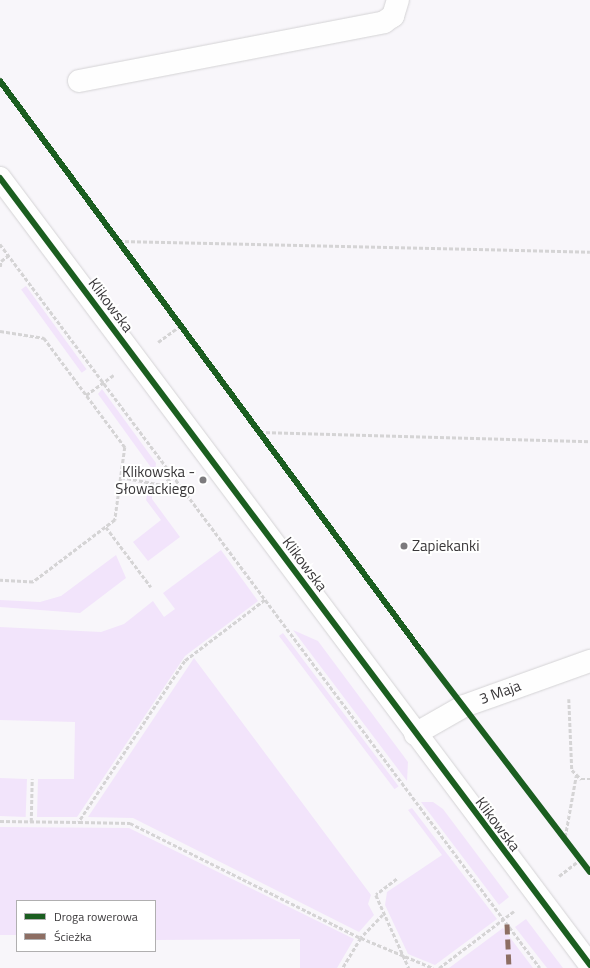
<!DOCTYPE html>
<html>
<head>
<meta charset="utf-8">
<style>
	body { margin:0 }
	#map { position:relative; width:590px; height:968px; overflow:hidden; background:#f8f6fa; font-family:"Titillium Web",sans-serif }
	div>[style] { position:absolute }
	.green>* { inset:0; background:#f2e4fb; transform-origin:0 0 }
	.path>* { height:2.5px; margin-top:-1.25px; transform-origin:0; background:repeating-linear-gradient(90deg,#d5d4d5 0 4px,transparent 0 6px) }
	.roads { filter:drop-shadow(0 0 1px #d4d3d5) drop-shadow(0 0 1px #d4d3d5) }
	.minor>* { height:22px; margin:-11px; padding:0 11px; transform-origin:11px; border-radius:11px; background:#fefefe }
	.quiet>* { height:5px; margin-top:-2.5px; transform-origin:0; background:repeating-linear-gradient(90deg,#8d6e63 0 10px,transparent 0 15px) }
	.cycleway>* { height:6px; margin:-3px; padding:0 3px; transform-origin:3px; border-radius:3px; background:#1b5e20 }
	.dots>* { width:11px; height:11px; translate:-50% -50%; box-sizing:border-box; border:2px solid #fff; border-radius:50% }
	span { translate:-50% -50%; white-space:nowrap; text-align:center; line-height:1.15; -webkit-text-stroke:4px #fff; paint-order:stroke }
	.street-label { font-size:15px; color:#3a383a }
	.poi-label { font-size:15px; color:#3a383a }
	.right { translate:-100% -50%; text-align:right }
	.left { translate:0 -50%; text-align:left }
	.legend { position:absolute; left:16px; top:900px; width:140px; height:52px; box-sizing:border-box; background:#fff; border:1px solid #b0afb0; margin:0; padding:5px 7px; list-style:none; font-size:12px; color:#3a383a }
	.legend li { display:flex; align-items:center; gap:8px; height:20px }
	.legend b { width:20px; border:1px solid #b0afb0 }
</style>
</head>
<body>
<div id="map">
	<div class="green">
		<div style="left:26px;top:286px;width:103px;height:6px;rotate:54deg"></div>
		<div style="clip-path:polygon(102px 389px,156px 463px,155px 473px,98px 394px)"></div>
		<div style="clip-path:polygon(152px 494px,152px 499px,180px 537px,148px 561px,133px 542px,161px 520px,146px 500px,147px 495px)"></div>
		<div style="clip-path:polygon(221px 550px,258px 601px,185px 656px,77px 817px,37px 817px,38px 779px,74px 779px,75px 722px,0 720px,0 627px,101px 632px,124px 624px,153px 601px,164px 617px,175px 609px,163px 593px)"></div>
		<div style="clip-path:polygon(116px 555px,126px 578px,80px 613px,0 607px,0 600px,40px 602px,61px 596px)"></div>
		<div style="clip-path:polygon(293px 630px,318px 641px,408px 762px,407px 781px)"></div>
		<div style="left:283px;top:633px;width:192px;height:5px;rotate:53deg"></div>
		<div style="clip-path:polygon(194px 658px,371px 895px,368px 904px,374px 915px,359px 932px,133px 818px,88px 817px)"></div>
		<div style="left:0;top:778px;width:27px;height:38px;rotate:2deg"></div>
		<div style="clip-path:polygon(421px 802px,433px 802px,443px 809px,509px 897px,499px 905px)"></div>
		<div style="clip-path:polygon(412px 808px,497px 919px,435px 965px,408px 954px,385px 905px,387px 892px,442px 855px,408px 810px)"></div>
		<div style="clip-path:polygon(0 827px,129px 828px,354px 939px,337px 968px,300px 968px,300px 939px,155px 940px,155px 901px,17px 901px,17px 935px,0 935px)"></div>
		<div style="clip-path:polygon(526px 919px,563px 968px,547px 968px,515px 927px)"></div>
		<div style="clip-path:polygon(503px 928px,533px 968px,449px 968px)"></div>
	</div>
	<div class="path">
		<div style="left:119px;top:241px;width:471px;rotate:1.3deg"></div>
		<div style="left:0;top:244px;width:903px;rotate:53.28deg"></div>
		<div style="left:0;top:267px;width:6px;rotate:-81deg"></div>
		<div style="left:1px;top:261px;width:10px;rotate:-37deg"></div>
		<div style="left:0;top:331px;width:45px;rotate:9deg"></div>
		<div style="left:44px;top:338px;width:136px;rotate:53.4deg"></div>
		<div style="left:125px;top:447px;width:74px;rotate:97.8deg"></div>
		<div style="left:115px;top:520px;width:103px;rotate:142.9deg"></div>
		<div style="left:33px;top:582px;width:33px;rotate:-177deg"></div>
		<div style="left:158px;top:342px;width:29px;rotate:-36deg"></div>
		<div style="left:86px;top:395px;width:34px;rotate:-36deg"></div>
		<div style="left:260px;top:432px;width:330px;rotate:1.6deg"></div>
		<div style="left:121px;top:477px;width:42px;rotate:11deg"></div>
		<div style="left:162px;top:485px;width:13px;rotate:-39deg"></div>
		<div style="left:106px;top:527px;width:75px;rotate:53.1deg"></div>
		<div style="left:265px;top:600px;width:101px;rotate:142.7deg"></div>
		<div style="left:185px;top:661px;width:193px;rotate:123.4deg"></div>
		<div style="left:79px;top:822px;width:51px;rotate:1.1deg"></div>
		<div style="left:130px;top:823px;width:258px;rotate:26.5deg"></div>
		<div style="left:361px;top:938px;width:35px;rotate:121deg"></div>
		<div style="left:569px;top:699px;width:71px;rotate:87.6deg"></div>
		<div style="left:572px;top:770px;width:13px;rotate:45deg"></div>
		<div style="left:581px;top:779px;width:9px"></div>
		<div style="left:0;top:821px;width:79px;rotate:0.7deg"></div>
		<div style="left:31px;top:822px;width:43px;rotate:-88.7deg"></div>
		<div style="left:565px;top:837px;width:62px;rotate:-79.8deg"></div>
		<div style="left:559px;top:876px;width:28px;rotate:-38deg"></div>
		<div style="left:397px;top:879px;width:26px;rotate:143deg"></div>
		<div style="left:376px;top:895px;width:80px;rotate:65.7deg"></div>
		<div style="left:383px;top:915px;width:32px;rotate:134deg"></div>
		<div style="left:361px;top:938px;width:78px;rotate:22.6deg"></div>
		<div style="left:439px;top:968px;width:94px;rotate:-37.2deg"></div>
	</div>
	<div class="roads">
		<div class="minor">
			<div style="left:79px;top:81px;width:311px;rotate:-10.9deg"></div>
			<div style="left:384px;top:22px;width:11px;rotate:-34deg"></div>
			<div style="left:393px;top:16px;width:17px;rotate:-73deg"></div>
			<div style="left:0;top:178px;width:984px;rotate:53.14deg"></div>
			<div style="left:415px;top:734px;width:56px;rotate:-29.7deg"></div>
			<div style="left:464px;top:706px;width:134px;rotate:-19.7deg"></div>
		</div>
	</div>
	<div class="quiet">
		<div style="left:507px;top:924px;width:44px;rotate:87.4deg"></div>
	</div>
	<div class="cycleway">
		<div style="left:0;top:81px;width:709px;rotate:53.55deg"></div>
		<div style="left:421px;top:651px;width:278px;rotate:52.6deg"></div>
		<div style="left:0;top:178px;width:984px;rotate:53.14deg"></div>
	</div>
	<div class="dots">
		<div style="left:203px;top:480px;background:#7c7a7d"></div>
		<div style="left:404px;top:546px;background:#7c7a7d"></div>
	</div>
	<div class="street-label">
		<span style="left:111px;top:305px;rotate:53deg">Klikowska</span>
		<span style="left:305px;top:564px;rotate:53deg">Klikowska</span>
		<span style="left:500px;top:692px;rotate:-20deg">3 Maja</span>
		<span style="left:498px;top:824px;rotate:53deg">Klikowska</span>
	</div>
	<div class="poi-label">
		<span class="right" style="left:195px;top:480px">Klikowska -<br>Słowackiego</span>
		<span class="left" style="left:412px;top:546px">Zapiekanki</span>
	</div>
	<ul class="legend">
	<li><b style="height:5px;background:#1b5e20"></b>Droga rowerowa</li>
	<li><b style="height:5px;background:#8d6e63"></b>Ścieżka</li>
	</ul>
</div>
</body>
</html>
